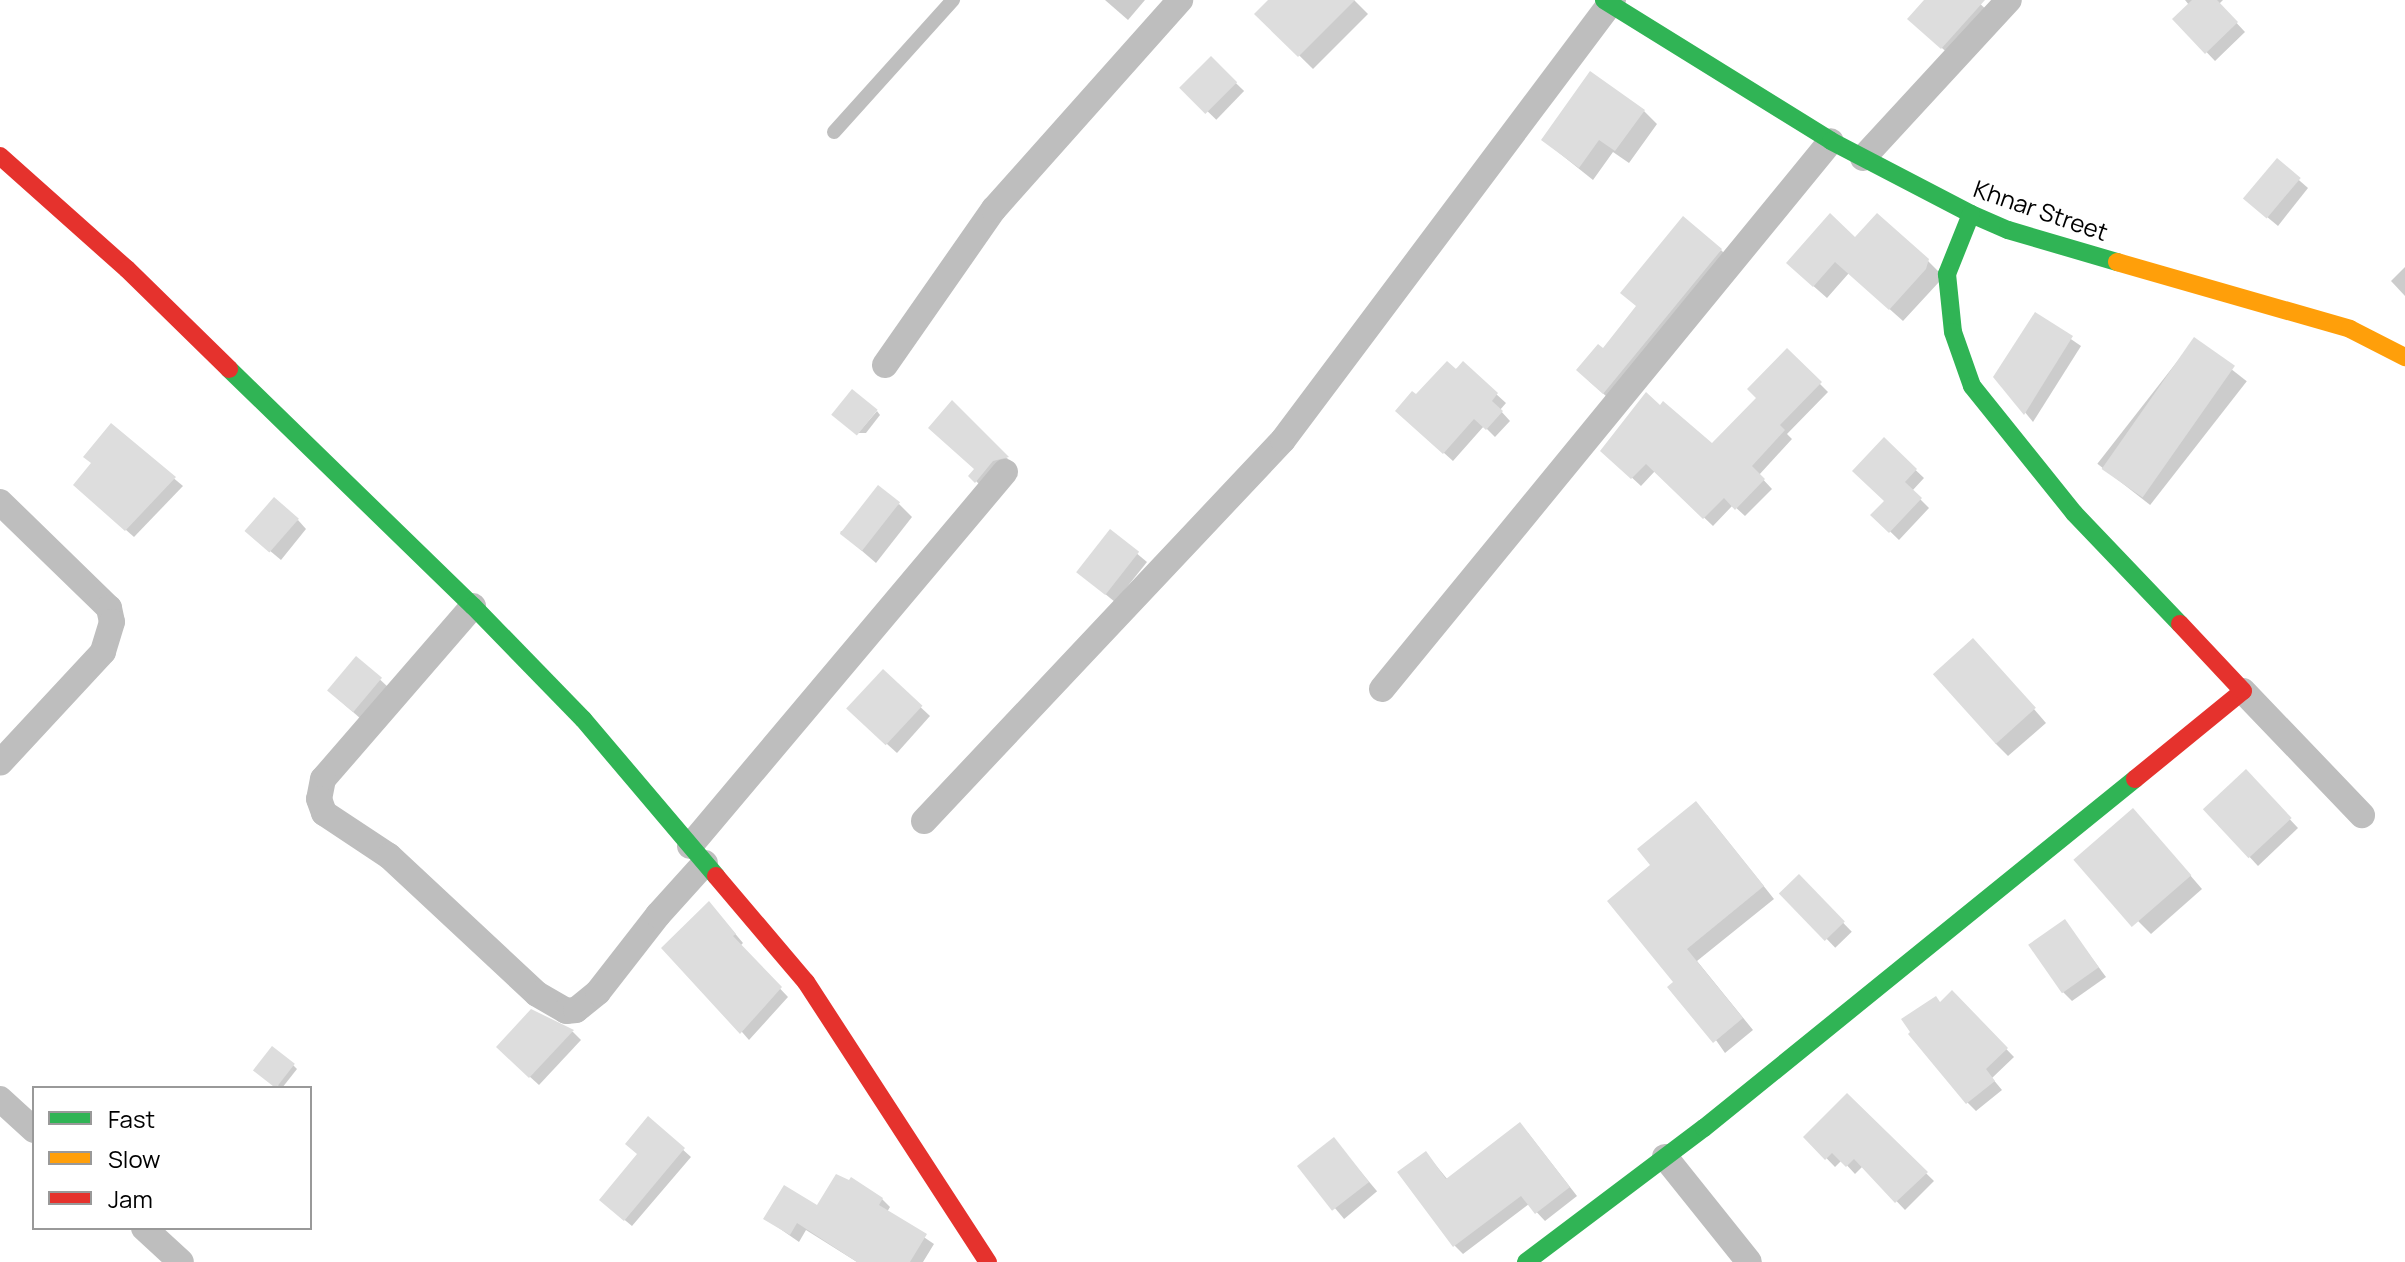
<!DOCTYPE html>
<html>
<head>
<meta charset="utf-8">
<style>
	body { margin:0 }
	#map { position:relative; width:2405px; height:1262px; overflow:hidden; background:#fff; font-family:Manrope,sans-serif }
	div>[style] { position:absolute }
	.shadow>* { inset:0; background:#0003; transform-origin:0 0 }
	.building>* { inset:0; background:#ddd; transform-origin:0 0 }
	.lane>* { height:14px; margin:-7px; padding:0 7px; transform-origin:7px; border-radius:7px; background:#bebebe }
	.street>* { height:26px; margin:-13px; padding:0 13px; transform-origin:13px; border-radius:13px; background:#bebebe }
	.fast>* { height:18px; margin:-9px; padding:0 9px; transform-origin:9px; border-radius:9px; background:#30b455 }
	.slow>* { height:18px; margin:-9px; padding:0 9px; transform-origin:9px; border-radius:9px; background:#ff9f0a }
	.jam>* { height:18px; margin:-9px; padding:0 9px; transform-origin:9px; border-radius:9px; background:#e5322d }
	span { translate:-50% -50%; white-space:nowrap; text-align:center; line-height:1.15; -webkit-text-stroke:6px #fff; paint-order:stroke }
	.street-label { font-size:24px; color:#000 }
	.legend { position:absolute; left:32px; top:1086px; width:280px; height:144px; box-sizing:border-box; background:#fff; border:2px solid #999; margin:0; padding:10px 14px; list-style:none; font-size:24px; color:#000 }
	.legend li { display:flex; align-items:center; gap:16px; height:40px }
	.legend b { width:40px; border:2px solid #999 }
</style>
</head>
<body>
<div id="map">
	<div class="shadow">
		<div style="clip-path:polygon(1105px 0,1145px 0,1128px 20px)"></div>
		<div style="clip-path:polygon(1271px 0,1354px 0,1368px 14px,1313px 69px,1257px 14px)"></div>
		<div style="clip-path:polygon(1927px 0,1976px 0,1990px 13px,1951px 56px,1918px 27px)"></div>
		<div style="clip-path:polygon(2185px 0,2223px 0,2219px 4px,2245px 32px,2215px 61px,2175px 19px,2189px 5px)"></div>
		<div style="left:1211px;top:59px;width:46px;height:40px;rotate:44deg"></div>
		<div style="clip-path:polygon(1644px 111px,1657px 124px,1629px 163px,1613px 152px,1593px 180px,1543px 140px)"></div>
		<div style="clip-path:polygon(2277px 161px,2308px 188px,2278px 226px,2255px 207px)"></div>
		<div style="clip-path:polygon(1856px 239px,1928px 261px,1941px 274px,1939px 282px,1903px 321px,1849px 273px,1827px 298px,1802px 276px)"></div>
		<div style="clip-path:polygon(1721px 250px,1732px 261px,1615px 404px,1589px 381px,1603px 351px)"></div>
		<div style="clip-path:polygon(2405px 267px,2405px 296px,2391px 281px)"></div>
		<div style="clip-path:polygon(2036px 315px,2081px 346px,2033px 422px,1996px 377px)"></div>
		<div style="left:2194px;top:340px;width:67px;height:157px;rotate:38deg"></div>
		<div style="clip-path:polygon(1787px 351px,1828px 392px,1787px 434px,1792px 439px,1759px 475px,1772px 489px,1745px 516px,1733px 505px,1713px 526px,1655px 471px,1641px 486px,1603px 451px,1712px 446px,1759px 398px)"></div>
		<div style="clip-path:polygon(1463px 364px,1506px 403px,1500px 410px,1510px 421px,1495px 437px,1484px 426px,1453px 461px,1406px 419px,1417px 397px)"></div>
		<div style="clip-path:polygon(952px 403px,1010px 461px,980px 485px,971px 476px,977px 469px)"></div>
		<div style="clip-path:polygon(877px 411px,880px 415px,866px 433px,858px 433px)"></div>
		<div style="clip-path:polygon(111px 426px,183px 486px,134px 537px,83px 492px)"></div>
		<div style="clip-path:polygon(1884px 440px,1924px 478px,1912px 491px,1929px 508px,1899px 540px,1873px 515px,1886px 501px)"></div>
		<div style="clip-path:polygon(899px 504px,912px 517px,876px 563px,840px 532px)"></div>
		<div style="clip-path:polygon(298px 520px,306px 529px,281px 560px,257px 540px)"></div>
		<div style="clip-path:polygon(1111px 532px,1147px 562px,1115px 602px,1088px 580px)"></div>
		<div style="clip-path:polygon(1986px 653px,2046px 723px,2008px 756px,1995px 743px)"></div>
		<div style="clip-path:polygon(357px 658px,389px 688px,361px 719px,337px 698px)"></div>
		<div style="clip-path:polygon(883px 672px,930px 716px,897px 753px,858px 718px)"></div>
		<div style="clip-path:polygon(2254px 781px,2298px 828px,2258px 866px,2205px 809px)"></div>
		<div style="clip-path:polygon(1707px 815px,1774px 899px,1697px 961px,1753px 1030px,1725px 1053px,1676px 983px,1653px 866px)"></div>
		<div style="clip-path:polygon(2146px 824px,2202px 889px,2151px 934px,2079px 862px)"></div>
		<div style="left:1799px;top:877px;width:76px;height:23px;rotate:46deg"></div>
		<div style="clip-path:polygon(717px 912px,743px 943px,740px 946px,788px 997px,749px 1040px,742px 1032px)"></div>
		<div style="clip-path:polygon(2065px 922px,2106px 977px,2072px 1001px,2063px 992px)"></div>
		<div style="clip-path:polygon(1952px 993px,2014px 1057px,1992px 1078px,2002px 1090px,1976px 1111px,1967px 1102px,1941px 1004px)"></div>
		<div style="clip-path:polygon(557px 1027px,573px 1032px,581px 1040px,539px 1085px,507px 1056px)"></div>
		<div style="clip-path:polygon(293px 1065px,297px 1069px,282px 1088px,259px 1074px)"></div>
		<div style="clip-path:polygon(1847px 1096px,1934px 1181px,1905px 1210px,1863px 1166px,1855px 1174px,1842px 1160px,1835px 1167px,1806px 1137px)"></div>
		<div style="clip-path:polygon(649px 1119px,691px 1157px,632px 1226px,609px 1207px,639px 1155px)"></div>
		<div style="clip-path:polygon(1528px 1133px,1577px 1196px,1545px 1221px,1529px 1204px,1463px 1254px,1455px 1246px,1434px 1163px,1448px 1180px)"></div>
		<div style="left:1334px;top:1140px;width:67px;height:43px;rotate:50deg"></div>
		<div style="clip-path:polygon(882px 1199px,890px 1207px,887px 1212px,934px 1244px,923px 1262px,857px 1262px,806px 1230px,799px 1242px,766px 1219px)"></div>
	</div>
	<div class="building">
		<div style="clip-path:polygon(1268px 0,1355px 0,1298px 57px,1254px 14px)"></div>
		<div style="clip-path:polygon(1924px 0,1985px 0,1941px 49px,1907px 19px)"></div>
		<div style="clip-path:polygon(2192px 0,2217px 0,2238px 22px,2205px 54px,2172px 19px)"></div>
		<div style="left:1211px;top:56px;width:37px;height:45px;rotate:45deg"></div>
		<div style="clip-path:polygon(1590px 71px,1645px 110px,1615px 151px,1599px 140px,1579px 168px,1541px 140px)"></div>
		<div style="left:2277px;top:158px;width:31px;height:53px;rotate:40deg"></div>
		<div style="clip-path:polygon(1830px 213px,1855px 237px,1877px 213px,1929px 259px,1926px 269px,1889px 310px,1835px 262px,1813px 287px,1786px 263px)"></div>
		<div style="clip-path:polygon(1683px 216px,1722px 249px,1603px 394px,1576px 370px,1598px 344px,1603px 348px,1636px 306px,1620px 293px)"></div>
		<div style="clip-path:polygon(2035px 312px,2073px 336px,2024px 415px,1993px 377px)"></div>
		<div style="left:2194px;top:337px;width:50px;height:161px;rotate:35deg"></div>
		<div style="clip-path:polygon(1787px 348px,1822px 382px,1780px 425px,1785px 430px,1752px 466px,1765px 479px,1735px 510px,1724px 498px,1703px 519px,1646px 464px,1631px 479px,1600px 451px,1646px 392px,1660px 405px,1663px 401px,1712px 443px,1756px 398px,1747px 389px)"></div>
		<div style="clip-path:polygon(1447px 361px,1456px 369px,1463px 361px,1498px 393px,1492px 401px,1503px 411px,1486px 430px,1474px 419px,1443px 454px,1395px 411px,1412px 391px,1416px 394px)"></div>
		<div style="left:852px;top:389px;width:33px;height:33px;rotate:39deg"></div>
		<div style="clip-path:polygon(952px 400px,1009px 457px,993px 461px,975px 483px,968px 476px,974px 469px,928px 428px)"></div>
		<div style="clip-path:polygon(111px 423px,176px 477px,125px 531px,73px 485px,91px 463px,83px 457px)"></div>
		<div style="clip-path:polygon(1884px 437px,1917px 469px,1905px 482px,1922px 498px,1889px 533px,1870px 515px,1884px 501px,1852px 471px)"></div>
		<div style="left:878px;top:485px;width:28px;height:62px;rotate:38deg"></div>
		<div style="left:274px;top:497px;width:33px;height:45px;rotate:41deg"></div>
		<div style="left:1110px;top:529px;width:37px;height:55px;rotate:38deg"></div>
		<div style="left:1973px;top:638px;width:94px;height:54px;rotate:48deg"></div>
		<div style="left:356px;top:656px;width:34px;height:45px;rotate:40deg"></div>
		<div style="left:883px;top:669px;width:54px;height:54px;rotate:43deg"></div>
		<div style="left:2246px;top:769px;width:67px;height:59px;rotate:47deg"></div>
		<div style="clip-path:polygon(1696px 801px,1764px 886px,1687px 949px,1743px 1018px,1713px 1043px,1667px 987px,1673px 982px,1607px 901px,1650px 865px,1637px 849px)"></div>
		<div style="left:2133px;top:808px;width:89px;height:79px;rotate:49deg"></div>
		<div style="left:1799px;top:874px;width:66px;height:28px;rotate:46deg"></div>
		<div style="clip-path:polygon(709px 901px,736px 934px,733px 936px,782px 987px,740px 1034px,661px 948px)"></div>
		<div style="left:2065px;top:919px;width:59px;height:45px;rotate:55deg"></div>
		<div style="clip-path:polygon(1952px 990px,2008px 1048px,1986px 1069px,1995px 1081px,1966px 1104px,1908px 1034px,1910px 1032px,1901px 1019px,1936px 996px,1940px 1002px)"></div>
		<div style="clip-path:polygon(531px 1009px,574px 1030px,529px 1078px,496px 1047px)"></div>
		<div style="left:272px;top:1046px;width:29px;height:31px;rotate:38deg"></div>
		<div style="clip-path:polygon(1847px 1093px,1928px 1172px,1895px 1203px,1854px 1159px,1846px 1167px,1832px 1153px,1825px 1160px,1803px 1137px)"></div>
		<div style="clip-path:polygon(648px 1116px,685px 1148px,624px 1221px,599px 1200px,637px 1154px,625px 1144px)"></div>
		<div style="clip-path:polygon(1520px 1122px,1570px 1187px,1535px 1214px,1521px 1196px,1453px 1247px,1397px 1172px,1426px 1151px,1446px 1179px)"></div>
		<div style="left:1334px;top:1137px;width:57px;height:47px;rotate:52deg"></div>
		<div style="clip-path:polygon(836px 1174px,849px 1180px,851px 1177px,883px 1198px,879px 1205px,927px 1234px,910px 1262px,857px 1262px,797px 1223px,790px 1235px,763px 1219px,784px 1185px,817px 1205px)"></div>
	</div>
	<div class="lane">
		<div style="left:834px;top:132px;width:178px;rotate:-48deg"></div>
	</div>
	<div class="street">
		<div style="left:1863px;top:158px;width:215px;rotate:-47.3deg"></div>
		<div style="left:885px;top:365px;width:190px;rotate:-55.1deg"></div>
		<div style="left:994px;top:209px;width:280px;rotate:-48.3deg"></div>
		<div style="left:0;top:502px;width:152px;rotate:44.2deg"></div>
		<div style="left:109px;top:608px;width:14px;rotate:78deg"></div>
		<div style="left:112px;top:622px;width:31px;rotate:107deg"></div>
		<div style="left:103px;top:652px;width:151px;rotate:132.9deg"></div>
		<div style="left:473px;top:606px;width:229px;rotate:130.9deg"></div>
		<div style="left:323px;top:779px;width:20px;rotate:101deg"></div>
		<div style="left:319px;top:799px;width:15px;rotate:70deg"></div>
		<div style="left:324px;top:813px;width:78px;rotate:33.5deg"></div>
		<div style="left:389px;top:856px;width:202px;rotate:43deg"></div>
		<div style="left:537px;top:994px;width:34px;rotate:30deg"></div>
		<div style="left:566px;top:1011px;width:10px;rotate:-6deg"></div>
		<div style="left:576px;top:1010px;width:28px;rotate:-39deg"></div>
		<div style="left:598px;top:992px;width:98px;rotate:-52.1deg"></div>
		<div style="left:658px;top:915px;width:70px;rotate:-47.9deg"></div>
		<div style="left:1382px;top:689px;width:708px;rotate:-50.67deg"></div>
		<div style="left:2243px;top:691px;width:172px;rotate:46.2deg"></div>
		<div style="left:924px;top:821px;width:523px;rotate:-46.7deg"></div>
		<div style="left:1283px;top:440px;width:550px;rotate:-53.13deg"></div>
		<div style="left:690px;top:846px;width:489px;rotate:-49.9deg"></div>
		<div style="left:0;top:1099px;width:46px;rotate:42.4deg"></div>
		<div style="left:1665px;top:1157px;width:134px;rotate:51.3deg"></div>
		<div style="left:144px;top:1228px;width:50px;rotate:42.6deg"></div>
	</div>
	<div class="fast">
		<div style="left:1604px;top:0;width:267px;rotate:31.8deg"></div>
		<div style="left:1831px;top:141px;width:158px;rotate:27.5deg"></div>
		<div style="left:1971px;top:214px;width:40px;rotate:23.4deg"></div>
		<div style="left:2008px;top:230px;width:114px;rotate:16.4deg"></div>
		<div style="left:1971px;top:214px;width:65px;rotate:111.8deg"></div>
		<div style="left:1947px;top:274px;width:58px;rotate:84.1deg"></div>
		<div style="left:1953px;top:332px;width:57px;rotate:70.6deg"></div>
		<div style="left:1972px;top:386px;width:163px;rotate:51.2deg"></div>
		<div style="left:2074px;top:513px;width:153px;rotate:46.3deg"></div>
		<div style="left:229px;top:369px;width:340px;rotate:44.2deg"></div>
		<div style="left:473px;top:606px;width:158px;rotate:45.8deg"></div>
		<div style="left:583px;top:719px;width:206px;rotate:49.7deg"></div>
		<div style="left:1526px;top:1262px;width:223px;rotate:-37deg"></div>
		<div style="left:1704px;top:1128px;width:555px;rotate:-39deg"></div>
	</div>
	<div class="slow">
		<div style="left:2117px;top:262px;width:242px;rotate:16deg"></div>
		<div style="left:2350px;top:329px;width:62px;rotate:27deg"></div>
	</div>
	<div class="jam">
		<div style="left:0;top:156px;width:170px;rotate:41.7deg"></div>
		<div style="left:127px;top:269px;width:143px;rotate:44.4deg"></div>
		<div style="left:2135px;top:779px;width:139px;rotate:-39.2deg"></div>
		<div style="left:2243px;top:691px;width:92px;rotate:-133.2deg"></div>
		<div style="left:716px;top:876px;width:139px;rotate:49.7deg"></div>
		<div style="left:806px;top:982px;width:334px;rotate:57deg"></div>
	</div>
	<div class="street-label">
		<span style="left:2041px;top:210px;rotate:19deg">Khnar Street</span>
	</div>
	<ul class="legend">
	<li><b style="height:10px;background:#30b455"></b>Fast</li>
	<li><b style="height:10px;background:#ff9f0a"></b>Slow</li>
	<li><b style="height:10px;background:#e5322d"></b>Jam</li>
	</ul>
</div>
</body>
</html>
